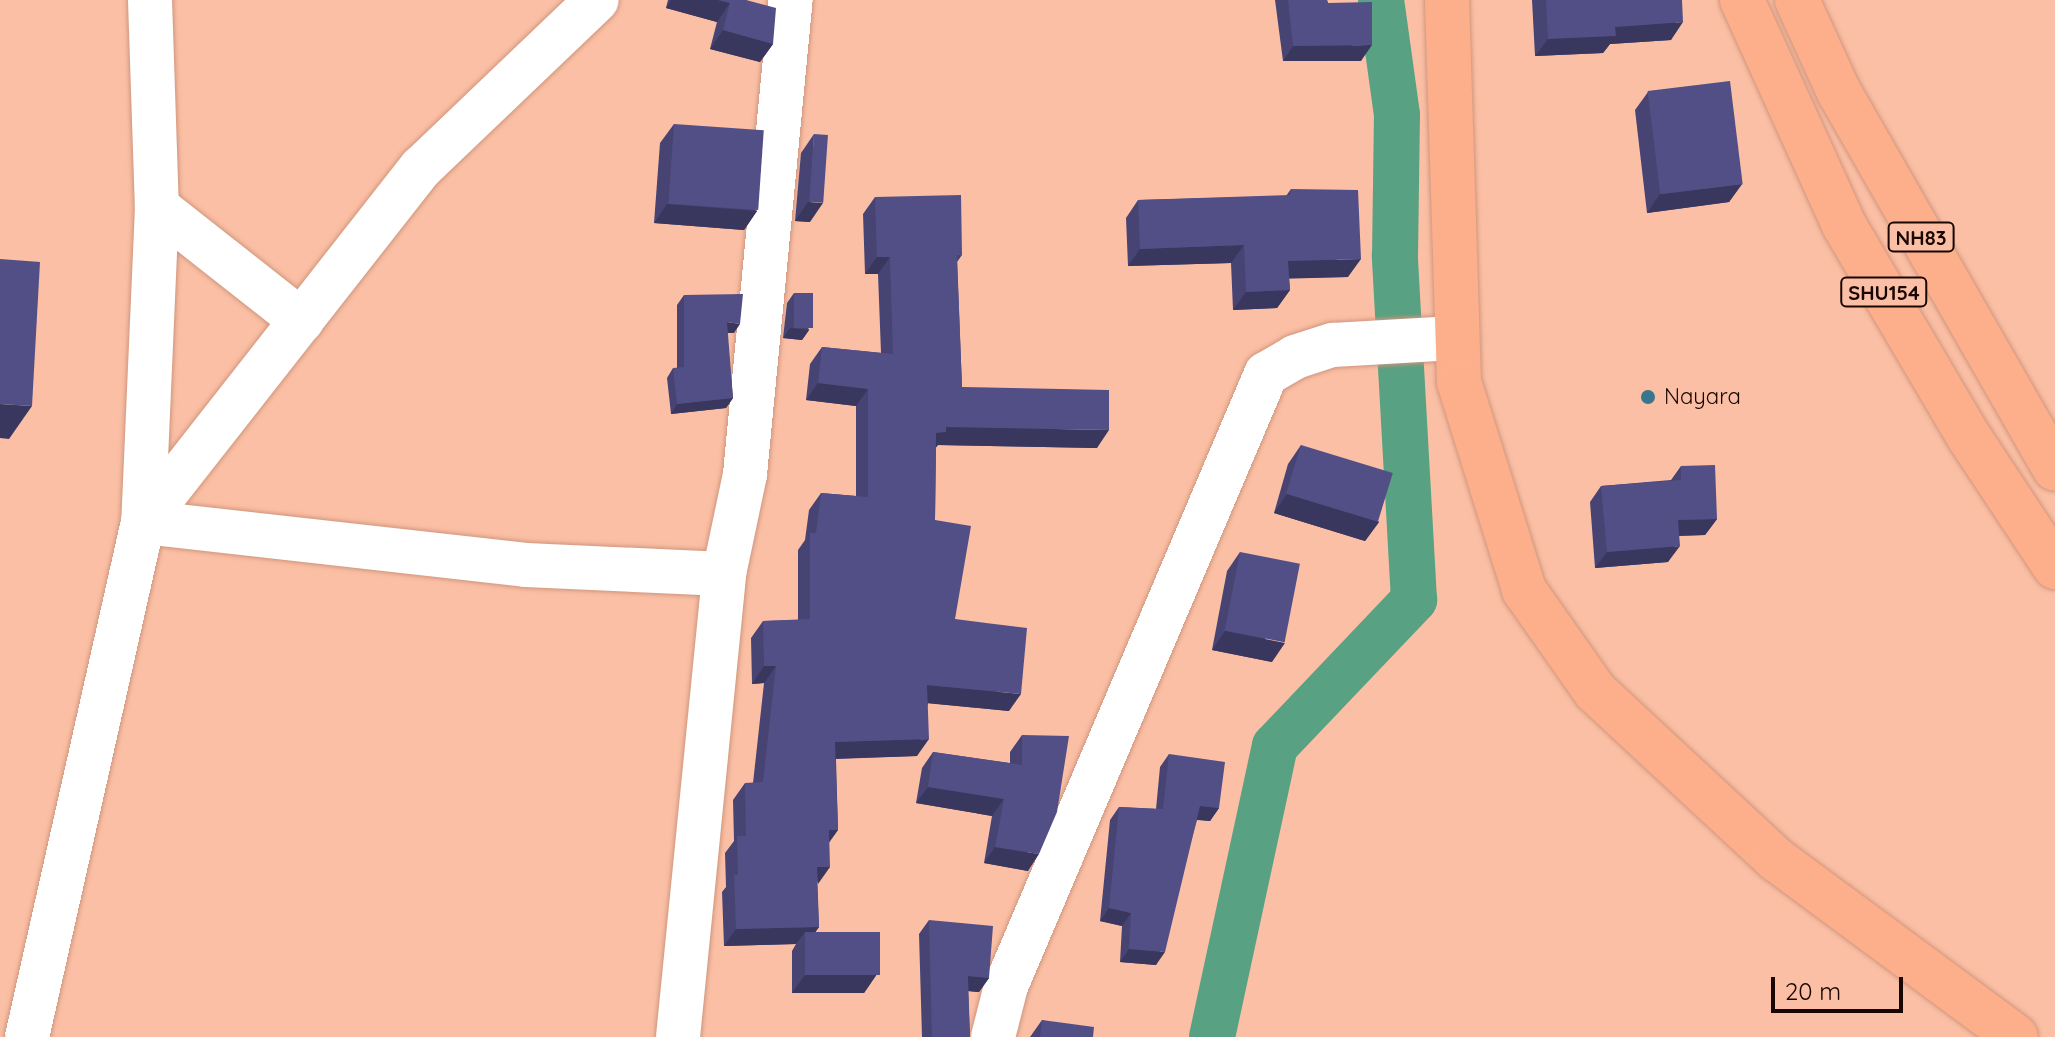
<!DOCTYPE html>
<html>
<head>
<meta charset="utf-8">
<style>
	body { margin:0 }
	#map { position:relative; width:2055px; height:1037px; overflow:hidden; background:#fbbfa5; font-family:Quicksand,sans-serif }
	div>[style] { position:absolute }
	.canal>* { height:46px; margin:-23px; padding:0 23px; transform-origin:23px; border-radius:23px; background:#58a182 }
	.roads { filter:drop-shadow(0 0 2px #cf967d) drop-shadow(0 0 2px #cf967d) }
	.minor>* { height:44px; margin:-22px; padding:0 22px; transform-origin:22px; border-radius:22px; background:#fff }
	.highway>* { height:44px; margin:-22px; padding:0 22px; transform-origin:22px; border-radius:22px; background:#fdaf8c }
	.wall>* { inset:0; background:#474473 }
	.shaded-wall>* { inset:0; background:#39375e }
	.building>* { inset:0; background:#524f86; transform-origin:0 0 }
	.dots>* { width:22px; height:22px; translate:-50% -50%; box-sizing:border-box; border:4px solid #fbbfa5; border-radius:50% }
	span { translate:-50% -50%; white-space:nowrap; text-align:center; line-height:1.15; -webkit-text-stroke:8px #fbbfa5; paint-order:stroke }
	.shield-label span { padding:2px 6px; background:#fbbfa5; border:2px solid; border-radius:6px; -webkit-text-stroke-width:0 }
	.shield-label { font-size:20px; color:#1a0702; font-weight:700 }
	.poi-label { font-size:22px; color:#1a0702 }
	.left { translate:0 -50%; text-align:left }
	.scale { position:absolute; left:1771px; top:977px; width:132px; height:36px; box-sizing:border-box; border:4px solid #1a0702; border-top:0; padding-left:10px; font-size:24px; line-height:28px; white-space:nowrap; color:#1a0702; -webkit-text-stroke:6px #fbbfa5; paint-order:stroke }
</style>
</head>
<body>
<div id="map">
	<div class="canal">
		<div style="left:1212px;top:1037px;width:298px;rotate:-77.8deg"></div>
		<div style="left:1275px;top:746px;width:202px;rotate:-46.4deg"></div>
		<div style="left:1414px;top:600px;width:345px;rotate:-93.2deg"></div>
		<div style="left:1395px;top:256px;width:141px;rotate:-89.2deg"></div>
		<div style="left:1397px;top:115px;width:116px;rotate:-97.9deg"></div>
	</div>
	<div class="roads">
		<div class="minor">
			<div style="left:150px;top:0;width:207px;rotate:88.1deg"></div>
			<div style="left:157px;top:207px;width:315px;rotate:92.5deg"></div>
			<div style="left:143px;top:522px;width:385px;rotate:6.4deg"></div>
			<div style="left:526px;top:565px;width:198px;rotate:2.6deg"></div>
			<div style="left:157px;top:207px;width:184px;rotate:38.2deg"></div>
			<div style="left:27px;top:1037px;width:528px;rotate:-77.31deg"></div>
			<div style="left:143px;top:522px;width:450px;rotate:-51.9deg"></div>
			<div style="left:421px;top:168px;width:243px;rotate:-43.7deg"></div>
			<div style="left:678px;top:1037px;width:465px;rotate:-84.3deg"></div>
			<div style="left:724px;top:574px;width:102px;rotate:-78.1deg"></div>
			<div style="left:745px;top:474px;width:476px;rotate:-84.5deg"></div>
			<div style="left:993px;top:1037px;width:53px;rotate:-75.7deg"></div>
			<div style="left:1006px;top:986px;width:665px;rotate:-66.98deg"></div>
			<div style="left:1266px;top:374px;width:34px;rotate:-30deg"></div>
			<div style="left:1295px;top:357px;width:40px;rotate:-18deg"></div>
			<div style="left:1333px;top:345px;width:121px;rotate:-3.3deg"></div>
		</div>
		<div class="highway">
			<div style="left:1447px;top:0;width:382px;rotate:88.2deg"></div>
			<div style="left:1459px;top:382px;width:218px;rotate:72.6deg"></div>
			<div style="left:1524px;top:590px;width:123px;rotate:54.9deg"></div>
			<div style="left:1595px;top:691px;width:248px;rotate:42.9deg"></div>
			<div style="left:1777px;top:860px;width:297px;rotate:36.5deg"></div>
			<div style="left:1742px;top:0;width:247px;rotate:65.6deg"></div>
			<div style="left:1844px;top:225px;width:246px;rotate:59.5deg"></div>
			<div style="left:1969px;top:437px;width:156px;rotate:56.5deg"></div>
			<div style="left:1797px;top:0;width:101px;rotate:65.5deg"></div>
			<div style="left:1839px;top:92px;width:434px;rotate:60.2deg"></div>
		</div>
	</div>
	<div class="wall">
		<div style="clip-path:polygon(668px 0,746px 0,773px 44px,760px 62px,710px 49px,717px 22px,666px 8px)"></div>
		<div style="clip-path:polygon(1275px 0,1327px 0,1328px 3px,1361px 61px,1283px 61px)"></div>
		<div style="clip-path:polygon(1532px 0,1682px 0,1671px 40px,1610px 44px,1603px 53px,1535px 56px)"></div>
		<div style="clip-path:polygon(1648px 92px,1742px 184px,1729px 202px,1647px 213px,1635px 110px)"></div>
		<div style="clip-path:polygon(674px 124px,757px 211px,744px 230px,654px 223px,660px 143px)"></div>
		<div style="clip-path:polygon(814px 134px,810px 222px,795px 221px,801px 153px)"></div>
		<div style="clip-path:polygon(1291px 189px,1348px 277px,1289px 278px,1290px 290px,1277px 308px,1233px 310px,1231px 263px,1128px 266px,1126px 218px,1138px 200px,1286px 196px)"></div>
		<div style="clip-path:polygon(875px 197px,962px 255px,957px 262px,962px 387px,1097px 448px,938px 445px,936px 447px,935px 520px,955px 619px,1009px 711px,928px 703px,917px 756px,836px 759px,838px 830px,829px 841px,817px 884px,819px 927px,815px 932px,877px 974px,864px 993px,792px 993px,792px 951px,796px 944px,724px 946px,722px 892px,726px 887px,725px 853px,734px 841px,733px 800px,745px 783px,753px 783px,764px 683px,752px 684px,751px 638px,763px 621px,798px 620px,798px 550px,805px 540px,809px 510px,821px 493px,856px 496px,856px 406px,806px 400px,810px 364px,822px 347px,881px 353px,878px 274px,865px 274px,863px 214px)"></div>
		<div style="clip-path:polygon(794px 293px,809px 330px,802px 340px,783px 338px,787px 303px)"></div>
		<div style="clip-path:polygon(684px 295px,734px 333px,727px 333px,733px 398px,726px 408px,671px 414px,667px 378px,673px 368px,677px 368px,677px 305px)"></div>
		<div style="clip-path:polygon(1301px 445px,1379px 522px,1365px 541px,1274px 513px,1288px 464px)"></div>
		<div style="clip-path:polygon(1681px 466px,1717px 519px,1705px 535px,1679px 536px,1668px 562px,1595px 568px,1590px 502px,1601px 486px,1671px 480px)"></div>
		<div style="clip-path:polygon(1240px 552px,1272px 662px,1212px 650px,1227px 571px)"></div>
		<div style="clip-path:polygon(1022px 735px,1028px 871px,984px 863px,992px 816px,916px 803px,922px 768px,933px 752px,1010px 763px,1010px 752px)"></div>
		<div style="clip-path:polygon(1169px 754px,1219px 808px,1210px 821px,1197px 820px,1156px 965px,1120px 962px,1122px 926px,1100px 921px,1110px 820px,1119px 807px,1156px 809px,1160px 767px)"></div>
		<div style="clip-path:polygon(929px 920px,989px 978px,979px 992px,968px 991px,970px 1037px,922px 1037px,919px 934px)"></div>
		<div style="clip-path:polygon(1042px 1020px,1093px 1037px,1030px 1037px)"></div>
	</div>
	<div class="shaded-wall">
		<div style="clip-path:polygon(671px 0,718px 0,730px 3px,717px 22px,666px 8px)"></div>
		<div style="clip-path:polygon(1683px 22px,1671px 40px,1610px 44px,1603px 53px,1535px 56px,1548px 39px,1615px 27px)"></div>
		<div style="clip-path:polygon(723px 30px,773px 44px,760px 62px,710px 49px)"></div>
		<div style="clip-path:polygon(1372px 45px,1361px 61px,1283px 61px,1293px 46px)"></div>
		<div style="clip-path:polygon(1742px 184px,1729px 202px,1647px 213px,1660px 194px)"></div>
		<div style="clip-path:polygon(808px 202px,823px 203px,810px 222px,795px 221px)"></div>
		<div style="clip-path:polygon(667px 204px,757px 211px,744px 230px,654px 223px)"></div>
		<div style="clip-path:polygon(1244px 245px,1231px 263px,1128px 266px,1140px 249px)"></div>
		<div style="clip-path:polygon(877px 257px,890px 257px,878px 274px,865px 274px)"></div>
		<div style="clip-path:polygon(1361px 259px,1348px 277px,1276px 279px,1288px 261px)"></div>
		<div style="clip-path:polygon(1290px 290px,1277px 308px,1233px 310px,1246px 292px)"></div>
		<div style="clip-path:polygon(727px 322px,740px 324px,734px 333px,720px 332px)"></div>
		<div style="clip-path:polygon(790px 328px,809px 330px,802px 340px,783px 338px)"></div>
		<div style="clip-path:polygon(818px 383px,868px 389px,856px 406px,806px 400px)"></div>
		<div style="clip-path:polygon(733px 398px,726px 408px,671px 414px,677px 404px)"></div>
		<div style="clip-path:polygon(0 404px,32px 406px,9px 439px,0 438px)"></div>
		<div style="clip-path:polygon(946px 427px,1109px 430px,1097px 448px,938px 445px,934px 450px,936px 433px)"></div>
		<div style="clip-path:polygon(1287px 494px,1379px 522px,1365px 541px,1274px 513px)"></div>
		<div style="clip-path:polygon(1717px 519px,1705px 535px,1667px 536px,1678px 520px)"></div>
		<div style="clip-path:polygon(1680px 546px,1668px 562px,1595px 568px,1607px 552px)"></div>
		<div style="clip-path:polygon(1225px 631px,1285px 643px,1272px 662px,1212px 650px)"></div>
		<div style="clip-path:polygon(764px 666px,776px 666px,764px 683px,752px 684px)"></div>
		<div style="clip-path:polygon(927px 685px,1021px 694px,1009px 711px,915px 702px)"></div>
		<div style="clip-path:polygon(929px 739px,917px 756px,823px 759px,835px 742px)"></div>
		<div style="clip-path:polygon(928px 787px,1004px 799px,992px 816px,916px 803px)"></div>
		<div style="clip-path:polygon(1200px 806px,1219px 808px,1210px 821px,1191px 819px)"></div>
		<div style="clip-path:polygon(829px 830px,838px 830px,826px 847px)"></div>
		<div style="clip-path:polygon(995px 847px,1039px 854px,1028px 871px,984px 863px)"></div>
		<div style="clip-path:polygon(817px 867px,830px 867px,818px 884px)"></div>
		<div style="clip-path:polygon(1109px 908px,1131px 913px,1122px 926px,1100px 921px)"></div>
		<div style="clip-path:polygon(819px 927px,807px 944px,805px 932px,796px 944px,724px 946px,736px 929px)"></div>
		<div style="clip-path:polygon(1129px 949px,1165px 952px,1156px 965px,1120px 962px)"></div>
		<div style="clip-path:polygon(877px 974px,864px 993px,792px 993px,805px 975px)"></div>
		<div style="clip-path:polygon(968px 976px,989px 978px,979px 992px,958px 990px)"></div>
	</div>
	<div class="building">
		<div style="clip-path:polygon(718px 0,746px 0,776px 8px,773px 44px,723px 30px,730px 3px)"></div>
		<div style="clip-path:polygon(1288px 0,1327px 0,1328px 3px,1372px 2px,1372px 45px,1293px 46px)"></div>
		<div style="clip-path:polygon(1546px 0,1682px 0,1683px 22px,1615px 27px,1616px 36px,1548px 39px)"></div>
		<div style="left:1730px;top:81px;width:104px;height:83px;rotate:83deg"></div>
		<div style="left:674px;top:124px;width:90px;height:80px;rotate:4deg"></div>
		<div style="left:814px;top:134px;width:14px;height:68px;rotate:4deg"></div>
		<div style="clip-path:polygon(1291px 189px,1358px 190px,1361px 259px,1288px 261px,1290px 290px,1246px 292px,1244px 245px,1140px 249px,1138px 200px,1290px 195px)"></div>
		<div style="clip-path:polygon(961px 195px,962px 255px,957px 255px,962px 387px,1109px 390px,1109px 430px,946px 427px,946px 432px,936px 433px,935px 520px,971px 526px,955px 619px,1027px 628px,1021px 694px,927px 685px,929px 739px,835px 742px,838px 830px,829px 830px,830px 867px,817px 867px,819px 927px,736px 929px,734px 875px,738px 875px,737px 836px,746px 836px,745px 783px,763px 782px,776px 666px,764px 666px,763px 621px,810px 619px,810px 533px,816px 533px,821px 493px,868px 497px,868px 389px,818px 383px,822px 347px,893px 354px,890px 257px,877px 257px,875px 197px)"></div>
		<div style="clip-path:polygon(0 259px,40px 262px,32px 406px,0 404px)"></div>
		<div style="left:794px;top:293px;width:19px;height:35px"></div>
		<div style="clip-path:polygon(743px 294px,740px 324px,727px 322px,733px 398px,677px 404px,673px 368px,684px 367px,684px 295px)"></div>
		<div style="left:1301px;top:445px;width:96px;height:51px;rotate:17deg"></div>
		<div style="clip-path:polygon(1715px 465px,1717px 519px,1678px 520px,1680px 546px,1607px 552px,1601px 486px,1681px 480px,1681px 466px)"></div>
		<div style="left:1240px;top:552px;width:61px;height:80px;rotate:11deg"></div>
		<div style="clip-path:polygon(1022px 735px,1069px 736px,1057px 812px,1039px 854px,995px 847px,1004px 799px,928px 787px,933px 752px,1022px 765px)"></div>
		<div style="clip-path:polygon(1169px 754px,1225px 762px,1219px 808px,1200px 806px,1165px 952px,1129px 949px,1131px 913px,1109px 908px,1119px 807px,1163px 809px)"></div>
		<div style="clip-path:polygon(929px 920px,993px 926px,989px 978px,968px 976px,970px 1037px,932px 1037px)"></div>
		<div style="left:805px;top:932px;width:75px;height:43px"></div>
		<div style="clip-path:polygon(1042px 1020px,1094px 1027px,1093px 1037px,1040px 1037px)"></div>
	</div>
	<div class="dots">
		<div style="left:1648px;top:397px;background:#38768c"></div>
	</div>
	<div class="shield-label">
		<span style="left:1921px;top:237px">NH83</span>
		<span style="left:1884px;top:292px">SHU154</span>
	</div>
	<div class="poi-label">
		<span class="left" style="left:1664px;top:397px">Nayara</span>
	</div>
	<div class="scale">20 m</div>
</div>
</body>
</html>
